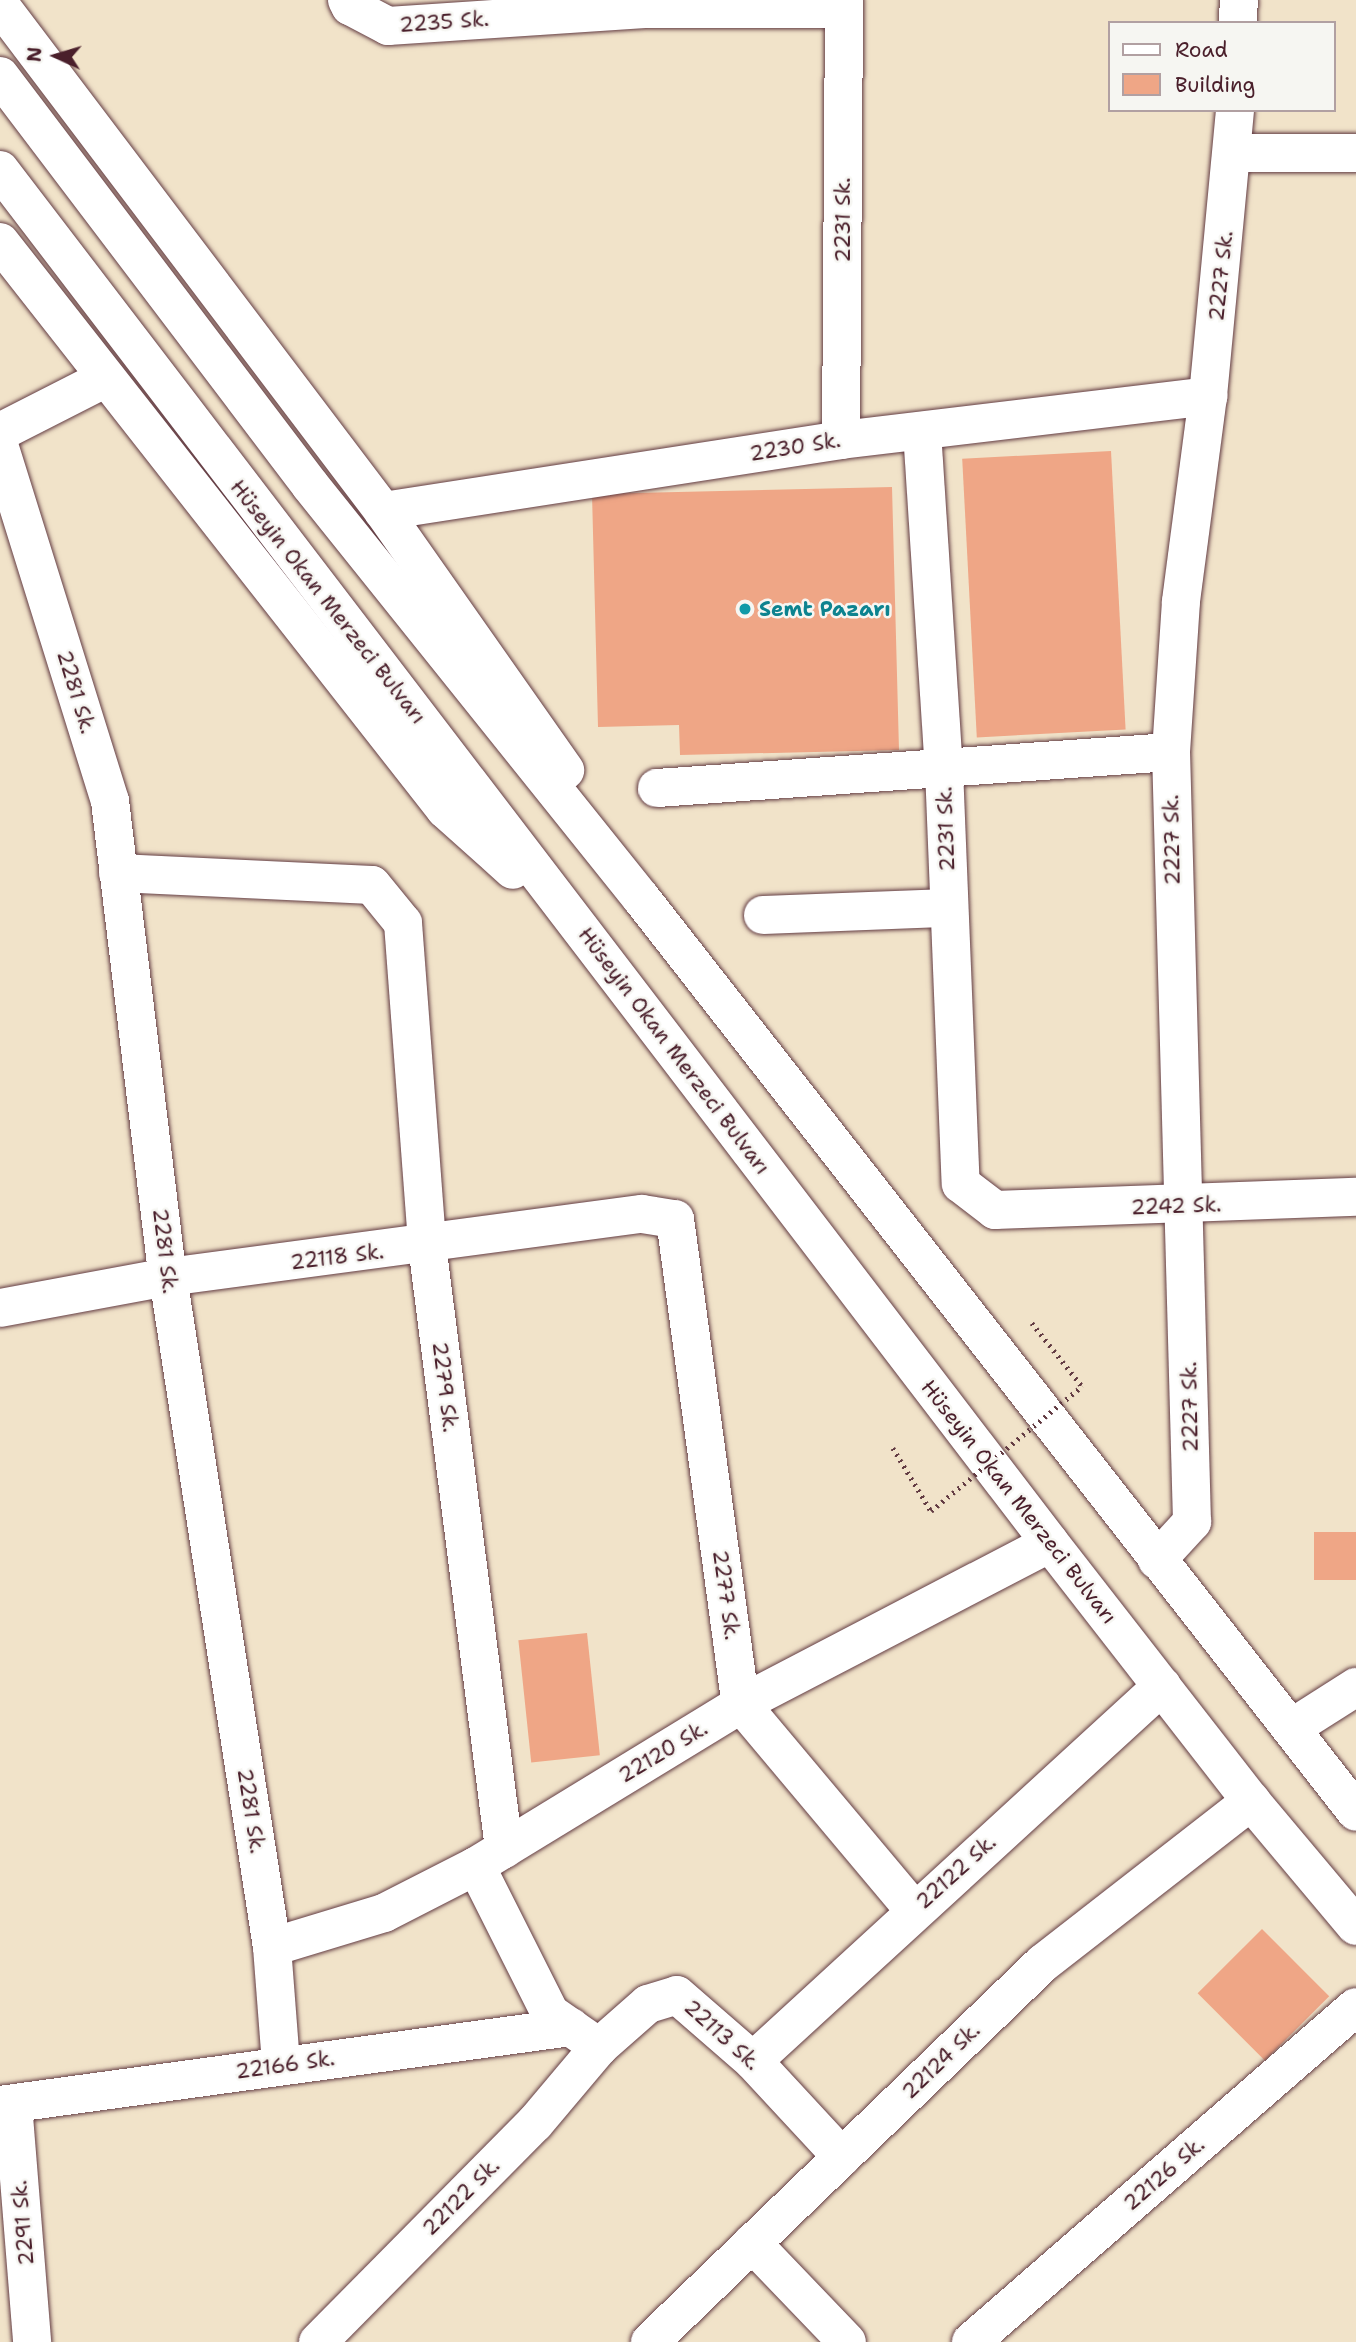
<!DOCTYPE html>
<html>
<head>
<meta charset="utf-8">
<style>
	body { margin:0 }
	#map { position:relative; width:1356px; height:2342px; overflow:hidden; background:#f1e3c9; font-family:"Shantell Sans",sans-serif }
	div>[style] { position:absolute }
	.building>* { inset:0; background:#efa686; transform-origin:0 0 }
	.path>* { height:4.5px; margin-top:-2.25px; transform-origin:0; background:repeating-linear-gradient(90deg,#633c43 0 2px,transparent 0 7px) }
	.roads { filter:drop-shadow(0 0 2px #633c43) drop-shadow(0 0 2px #633c43) }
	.street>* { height:38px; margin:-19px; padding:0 19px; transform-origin:19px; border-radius:19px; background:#fff }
	.primary>* { height:38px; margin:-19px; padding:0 19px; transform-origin:19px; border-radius:19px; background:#fff }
	.path-bridge>* { height:4.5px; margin-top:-2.25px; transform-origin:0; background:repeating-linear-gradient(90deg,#633c43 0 2px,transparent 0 7px) }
	.dots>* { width:19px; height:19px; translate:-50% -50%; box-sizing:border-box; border:4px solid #f6f6f2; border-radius:50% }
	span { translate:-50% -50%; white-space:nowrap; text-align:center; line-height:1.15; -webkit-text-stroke:5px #f6f6f2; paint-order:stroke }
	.street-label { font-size:21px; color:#4a1f2b }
	.culture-label { font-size:21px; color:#0d838f; font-weight:700 }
	.left { translate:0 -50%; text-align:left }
	.legend { position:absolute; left:1108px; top:21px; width:228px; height:91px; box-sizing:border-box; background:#f6f6f2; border:2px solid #b1a0a2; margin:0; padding:9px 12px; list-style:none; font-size:21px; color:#4a1f2b }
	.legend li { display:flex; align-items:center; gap:14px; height:35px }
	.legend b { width:35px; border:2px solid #b1a0a2 }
	.north { position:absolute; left:21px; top:21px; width:70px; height:70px; -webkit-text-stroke:5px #f6f6f2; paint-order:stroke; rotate:274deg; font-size:19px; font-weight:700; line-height:28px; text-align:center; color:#4a1f2b }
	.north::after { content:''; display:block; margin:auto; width:24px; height:32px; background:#4a1f2b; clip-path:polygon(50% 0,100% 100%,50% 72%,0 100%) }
</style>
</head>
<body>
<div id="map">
	<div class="building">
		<div style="left:1111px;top:451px;width:279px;height:149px;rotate:87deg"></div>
		<div style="clip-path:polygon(892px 487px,899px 750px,680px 755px,679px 725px,598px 727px,592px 494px)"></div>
		<div style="left:1356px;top:1532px;width:48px;height:42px;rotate:90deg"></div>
		<div style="left:587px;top:1633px;width:123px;height:69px;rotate:84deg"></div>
		<div style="left:1262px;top:1929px;width:95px;height:91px;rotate:45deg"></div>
	</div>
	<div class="path">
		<div style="left:1032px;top:1323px;width:80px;rotate:51.6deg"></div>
		<div style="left:893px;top:1448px;width:74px;rotate:58.9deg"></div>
	</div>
	<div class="roads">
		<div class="street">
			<div style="left:347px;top:0;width:7px;rotate:63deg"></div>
			<div style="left:350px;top:6px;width:43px;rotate:27.8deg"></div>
			<div style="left:388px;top:26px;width:257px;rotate:-3.8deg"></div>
			<div style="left:644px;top:9px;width:200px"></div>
			<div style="left:1238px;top:23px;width:23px;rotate:-88deg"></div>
			<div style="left:1234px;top:153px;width:122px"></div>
			<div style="left:922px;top:431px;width:339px;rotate:86.3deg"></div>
			<div style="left:944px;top:769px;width:415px;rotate:87.7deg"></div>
			<div style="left:961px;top:1184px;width:43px;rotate:37.4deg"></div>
			<div style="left:995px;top:1210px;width:361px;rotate:-2.1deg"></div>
			<div style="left:0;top:432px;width:119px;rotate:-27deg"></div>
			<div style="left:841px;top:440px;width:440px;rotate:-89.6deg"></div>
			<div style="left:0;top:448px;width:370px;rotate:72.7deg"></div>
			<div style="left:110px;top:801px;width:480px;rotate:83.1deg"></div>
			<div style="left:168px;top:1277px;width:678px;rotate:81.18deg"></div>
			<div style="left:272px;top:1947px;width:118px;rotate:85.6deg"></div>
			<div style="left:383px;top:511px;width:463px;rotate:-8.8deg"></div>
			<div style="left:841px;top:440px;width:370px;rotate:-6.8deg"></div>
			<div style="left:657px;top:788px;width:515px;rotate:-4.01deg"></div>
			<div style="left:118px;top:873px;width:254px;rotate:2.7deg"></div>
			<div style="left:372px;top:885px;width:49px;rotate:50.8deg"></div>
			<div style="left:403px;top:923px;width:323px;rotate:85.7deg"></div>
			<div style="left:427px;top:1245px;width:609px;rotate:82.73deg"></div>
			<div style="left:763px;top:915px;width:186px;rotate:-2.2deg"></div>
			<div style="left:0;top:1308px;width:171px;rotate:-10.5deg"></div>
			<div style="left:168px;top:1277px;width:478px;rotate:-7.6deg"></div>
			<div style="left:642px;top:1214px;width:33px;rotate:9deg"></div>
			<div style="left:675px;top:1219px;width:489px;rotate:82.3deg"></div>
			<div style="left:741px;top:1704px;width:269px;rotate:50deg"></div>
			<div style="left:1157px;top:1560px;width:52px;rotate:-47.4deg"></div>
			<div style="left:1192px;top:1522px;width:770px;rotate:-91.56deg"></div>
			<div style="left:1171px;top:752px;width:151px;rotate:-86.2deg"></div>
			<div style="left:1181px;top:601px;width:207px;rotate:-82.5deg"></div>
			<div style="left:1208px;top:396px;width:287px;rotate:-84.6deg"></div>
			<div style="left:1293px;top:1727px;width:75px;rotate:-32.4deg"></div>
			<div style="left:476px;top:1866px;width:165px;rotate:63.3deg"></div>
			<div style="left:550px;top:2013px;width:60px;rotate:34.8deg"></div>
			<div style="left:599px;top:2047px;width:65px;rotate:-41.3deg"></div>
			<div style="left:648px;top:2004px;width:30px;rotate:-17deg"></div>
			<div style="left:677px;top:1995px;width:101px;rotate:41deg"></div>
			<div style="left:753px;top:2061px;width:131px;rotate:47.2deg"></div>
			<div style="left:272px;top:1947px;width:117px;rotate:-16.9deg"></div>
			<div style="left:384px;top:1913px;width:103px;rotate:-27.1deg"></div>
			<div style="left:476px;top:1866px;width:311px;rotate:-31.4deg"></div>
			<div style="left:741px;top:1704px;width:348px;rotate:-27.5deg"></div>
			<div style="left:753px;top:2061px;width:555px;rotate:-42.52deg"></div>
			<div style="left:13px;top:2104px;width:239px;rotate:85.4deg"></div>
			<div style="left:0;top:2105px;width:576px;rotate:-7.78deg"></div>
			<div style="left:752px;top:2243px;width:137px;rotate:46.2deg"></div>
			<div style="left:318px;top:2342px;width:308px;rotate:-45.3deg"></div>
			<div style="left:535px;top:2123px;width:99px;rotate:-49.9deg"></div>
			<div style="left:650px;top:2342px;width:546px;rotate:-43.96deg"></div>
			<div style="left:1043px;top:1963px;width:264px;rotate:-37.9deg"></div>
			<div style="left:971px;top:2342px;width:510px;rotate:-41.03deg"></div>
		</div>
		<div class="primary">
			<div style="left:0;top:5px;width:635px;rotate:52.88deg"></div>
			<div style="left:383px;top:511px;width:317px;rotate:54.9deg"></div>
			<div style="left:0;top:76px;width:513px;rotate:52.84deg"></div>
			<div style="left:310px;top:485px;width:529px;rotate:51.29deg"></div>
			<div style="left:641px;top:898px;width:1160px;rotate:51.96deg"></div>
			<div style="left:0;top:170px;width:1728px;rotate:52.59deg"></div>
			<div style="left:1050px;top:1543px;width:327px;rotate:52.1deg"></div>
			<div style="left:1251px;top:1801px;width:163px;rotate:50deg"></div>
			<div style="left:0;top:242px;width:721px;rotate:51.87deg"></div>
			<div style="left:445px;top:809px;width:91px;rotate:41.9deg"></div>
		</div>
	</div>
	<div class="path-bridge">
		<div style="left:931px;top:1511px;width:196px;rotate:-39.6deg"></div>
	</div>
	<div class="dots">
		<div style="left:745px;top:609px;background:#0f9aa8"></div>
	</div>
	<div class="street-label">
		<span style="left:444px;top:22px;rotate:-4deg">2235 Sk.</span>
		<span style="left:843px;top:220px;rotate:-90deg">2231 Sk.</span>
		<span style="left:1221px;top:276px;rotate:-84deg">2227 Sk.</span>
		<span style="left:795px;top:447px;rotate:-9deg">2230 Sk.</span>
		<span style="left:328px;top:602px;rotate:52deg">Hüseyin Okan Merzeci Bulvarı</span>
		<span style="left:76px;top:692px;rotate:73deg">2281 Sk.</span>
		<span style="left:946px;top:829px;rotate:-92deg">2231 Sk.</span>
		<span style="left:1172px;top:840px;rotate:-91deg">2227 Sk.</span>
		<span style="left:674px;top:1051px;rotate:53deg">Hüseyin Okan Merzeci Bulvarı</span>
		<span style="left:1176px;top:1206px;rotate:-2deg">2242 Sk.</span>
		<span style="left:165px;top:1251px;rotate:83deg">2281 Sk.</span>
		<span style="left:337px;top:1257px;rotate:-7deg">22118 Sk.</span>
		<span style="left:445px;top:1387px;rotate:83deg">2279 Sk.</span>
		<span style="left:1190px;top:1407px;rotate:-91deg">2227 Sk.</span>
		<span style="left:1019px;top:1502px;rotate:52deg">Hüseyin Okan Merzeci Bulvarı</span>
		<span style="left:726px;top:1595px;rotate:82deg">2277 Sk.</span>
		<span style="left:663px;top:1752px;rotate:-31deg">22120 Sk.</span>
		<span style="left:251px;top:1811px;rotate:81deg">2281 Sk.</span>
		<span style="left:956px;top:1872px;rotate:-42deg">22122 Sk.</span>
		<span style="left:722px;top:2035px;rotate:42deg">22113 Sk.</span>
		<span style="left:941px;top:2061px;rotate:-44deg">22124 Sk.</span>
		<span style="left:285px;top:2065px;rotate:-8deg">22166 Sk.</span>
		<span style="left:1164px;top:2174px;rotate:-41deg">22126 Sk.</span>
		<span style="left:461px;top:2197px;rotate:-45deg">22122 Sk.</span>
		<span style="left:23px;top:2223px;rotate:-95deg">2291 Sk.</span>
	</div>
	<div class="culture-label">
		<span class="left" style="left:759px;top:609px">Semt Pazarı</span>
	</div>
	<ul class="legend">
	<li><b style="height:9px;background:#fff"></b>Road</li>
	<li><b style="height:19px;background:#efa686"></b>Building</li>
	</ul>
	<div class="north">N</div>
</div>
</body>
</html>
